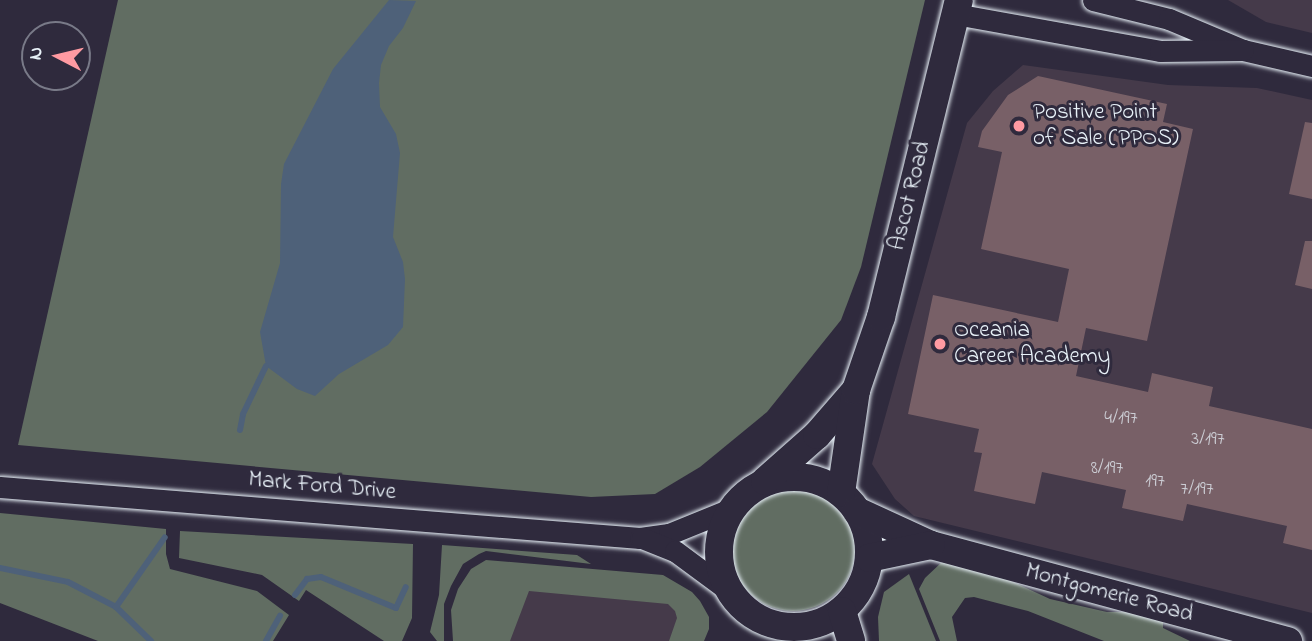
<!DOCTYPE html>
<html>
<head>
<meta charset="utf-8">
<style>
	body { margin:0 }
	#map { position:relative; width:1312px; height:641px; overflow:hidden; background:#2f2a3d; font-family:"Indie Flower",sans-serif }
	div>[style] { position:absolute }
	.built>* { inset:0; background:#453a4a }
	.green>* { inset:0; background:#616d62 }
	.round { border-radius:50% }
	.water>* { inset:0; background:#4e6179 }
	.stream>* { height:6px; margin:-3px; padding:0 3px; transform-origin:3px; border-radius:3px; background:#4e6179 }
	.building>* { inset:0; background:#786067 }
	.roads { filter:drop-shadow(0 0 2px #e8f1f8) drop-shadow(0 0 2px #e8f1f8) }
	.street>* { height:21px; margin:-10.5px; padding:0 10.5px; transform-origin:10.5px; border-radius:10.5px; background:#2f2a3d }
	.secondary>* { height:28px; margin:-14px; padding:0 14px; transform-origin:14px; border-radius:14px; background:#2f2a3d }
	.secondary>.ring { margin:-14px; padding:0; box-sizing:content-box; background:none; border:28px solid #2f2a3d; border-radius:50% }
	.dots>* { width:19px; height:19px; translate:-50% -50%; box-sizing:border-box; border:4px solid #2f2a3d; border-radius:50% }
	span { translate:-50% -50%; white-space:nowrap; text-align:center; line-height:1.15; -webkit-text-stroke:6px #2f2a3d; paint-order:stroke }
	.number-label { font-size:19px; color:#cccdd4 }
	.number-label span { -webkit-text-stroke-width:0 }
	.poi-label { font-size:23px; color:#e8f1f8 }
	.left { translate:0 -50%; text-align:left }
	.street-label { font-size:23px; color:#e8f1f8 }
	.north { position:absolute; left:21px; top:21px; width:70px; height:70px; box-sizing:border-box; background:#2f2a3d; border:2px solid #797a88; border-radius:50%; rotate:277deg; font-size:19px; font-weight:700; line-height:28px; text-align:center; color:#e8f1f8 }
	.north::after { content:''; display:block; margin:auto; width:24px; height:32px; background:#ff9aa2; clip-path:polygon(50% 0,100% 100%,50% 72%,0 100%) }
</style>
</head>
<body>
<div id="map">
	<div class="built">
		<div style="clip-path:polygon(1228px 0,1312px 0,1312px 33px,1266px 22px)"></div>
		<div style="clip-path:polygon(1023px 65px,1168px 85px,1257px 88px,1312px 100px,1312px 613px,914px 516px,895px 499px,872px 464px,967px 123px,993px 91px)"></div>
		<div style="clip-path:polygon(477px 577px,662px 590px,688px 607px,678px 641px,458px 641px)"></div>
	</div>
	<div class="green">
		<div style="clip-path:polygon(118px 0,925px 0,861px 267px,841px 320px,767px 412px,700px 467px,655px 494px,591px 497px,18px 445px)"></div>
		<div class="round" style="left:731px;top:487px;width:124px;height:124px"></div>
		<div style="clip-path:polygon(0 513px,166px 529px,166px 554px,170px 569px,257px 591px,289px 615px,273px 641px,98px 641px,0 603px)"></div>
		<div style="clip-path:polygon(180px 531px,413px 544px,412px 618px,402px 641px,384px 641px,306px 590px,299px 601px,262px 575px,179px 558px)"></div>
		<div style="clip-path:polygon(442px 545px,577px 555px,591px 564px,486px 551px,479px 554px,463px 564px,451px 586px,444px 604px,444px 641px,437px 641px,430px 632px,439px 595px)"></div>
		<div style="clip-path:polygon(486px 560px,663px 575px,692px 592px,700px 601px,709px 617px,709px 629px,704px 641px,669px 641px,677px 618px,675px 611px,668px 604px,529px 591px,510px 641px,453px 641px,451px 610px,458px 589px,471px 569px)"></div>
		<div style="clip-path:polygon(943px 561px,996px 574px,1050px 599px,1107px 612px,1129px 612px,1163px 621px,1163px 628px,1190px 641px,1104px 641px,1028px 611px,974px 597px,965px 598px,952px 617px,957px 641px,940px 641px,919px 589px,925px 578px)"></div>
		<div style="clip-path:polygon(909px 574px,936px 641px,879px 641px,878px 617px,884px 592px)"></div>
	</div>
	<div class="water">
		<div style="clip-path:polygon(389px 0,416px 1px,403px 28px,389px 46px,381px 65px,379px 83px,380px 107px,396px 134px,400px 153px,393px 237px,403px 262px,405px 279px,403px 327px,388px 345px,339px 374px,315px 396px,297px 389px,266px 366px,260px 332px,280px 263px,281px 184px,284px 164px,333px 69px)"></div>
	</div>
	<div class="stream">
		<div style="left:240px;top:430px;width:16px;rotate:-79deg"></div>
		<div style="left:243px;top:414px;width:53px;rotate:-64.4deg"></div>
		<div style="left:0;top:568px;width:69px;rotate:11.6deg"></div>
		<div style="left:68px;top:582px;width:54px;rotate:27.5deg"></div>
		<div style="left:116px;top:607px;width:49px;rotate:44.2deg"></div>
		<div style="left:295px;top:595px;width:20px;rotate:-53deg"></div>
		<div style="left:307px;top:579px;width:14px;rotate:-8deg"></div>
		<div style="left:321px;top:577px;width:81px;rotate:22.5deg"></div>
		<div style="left:396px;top:608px;width:23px;rotate:-65deg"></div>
		<div style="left:116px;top:607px;width:85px;rotate:-55deg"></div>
		<div style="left:266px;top:641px;width:29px;rotate:-61deg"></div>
	</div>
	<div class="building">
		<div style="clip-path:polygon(1038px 76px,1167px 104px,1163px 122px,1193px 129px,1147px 341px,1086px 328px,1076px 376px,1148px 392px,1152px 373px,1213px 387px,1209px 406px,1312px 429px,1312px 550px,1283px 543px,1287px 526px,1187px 504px,1183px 521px,1122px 508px,1126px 490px,1042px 472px,1035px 504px,974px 491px,982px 453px,974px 452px,979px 429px,908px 414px,933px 295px,1058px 322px,1069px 269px,981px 249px,1002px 152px,978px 147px,982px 131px,1008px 95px)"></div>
		<div style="clip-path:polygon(1305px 122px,1312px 123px,1312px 199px,1289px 194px)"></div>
		<div style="clip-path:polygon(1305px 241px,1312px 241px,1312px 289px,1295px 285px)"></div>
	</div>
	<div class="roads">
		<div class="street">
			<div style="left:1093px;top:0;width:78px;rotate:14deg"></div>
			<div style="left:1169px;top:19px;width:80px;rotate:22.7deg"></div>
			<div style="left:1243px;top:50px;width:71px;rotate:13.1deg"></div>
			<div style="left:955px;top:14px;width:208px;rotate:10.2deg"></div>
			<div style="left:1160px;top:51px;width:83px;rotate:-0.7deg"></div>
			<div style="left:0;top:487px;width:642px;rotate:4.56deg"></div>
			<div style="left:640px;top:538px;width:29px;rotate:-8deg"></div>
			<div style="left:669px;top:534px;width:69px;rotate:-22.1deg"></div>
			<div style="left:642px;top:538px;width:35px;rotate:22deg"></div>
			<div style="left:675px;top:551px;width:67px;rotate:36.5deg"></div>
		</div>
		<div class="secondary">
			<div class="ring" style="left:719px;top:477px;width:122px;height:122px"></div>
			<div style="left:765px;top:481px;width:69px;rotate:-41.5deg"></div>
			<div style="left:817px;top:435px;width:60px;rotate:-49.1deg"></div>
			<div style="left:841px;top:493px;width:104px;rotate:-81.7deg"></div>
			<div style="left:856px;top:390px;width:77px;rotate:-71.1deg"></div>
			<div style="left:881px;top:317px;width:326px;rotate:-76.2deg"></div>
			<div style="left:857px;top:511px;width:81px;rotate:24.7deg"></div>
			<div style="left:931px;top:545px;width:370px;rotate:15.1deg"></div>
			<div style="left:869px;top:558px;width:63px;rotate:-11.8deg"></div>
			<div style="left:842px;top:611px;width:31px;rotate:73deg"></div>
		</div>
	</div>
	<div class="dots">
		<div style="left:1019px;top:126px;background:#ff9aa2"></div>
		<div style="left:940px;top:344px;background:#ff9aa2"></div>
	</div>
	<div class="number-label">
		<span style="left:1121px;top:419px">4/197</span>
		<span style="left:1208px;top:440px">3/197</span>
		<span style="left:1107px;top:469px">8/197</span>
		<span style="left:1155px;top:482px">197</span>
		<span style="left:1197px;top:490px">7/197</span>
	</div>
	<div class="poi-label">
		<span class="left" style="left:1033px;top:126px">Positive Point<br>of Sale (PPOS)</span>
		<span class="left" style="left:954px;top:344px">Oceania<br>Career Academy</span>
	</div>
	<div class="street-label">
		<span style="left:911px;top:196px;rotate:-76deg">Ascot Road</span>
		<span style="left:322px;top:487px;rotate:5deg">Mark Ford Drive</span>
		<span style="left:1109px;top:594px;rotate:15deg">Montgomerie Road</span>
	</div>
	<div class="north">N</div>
</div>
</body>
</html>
